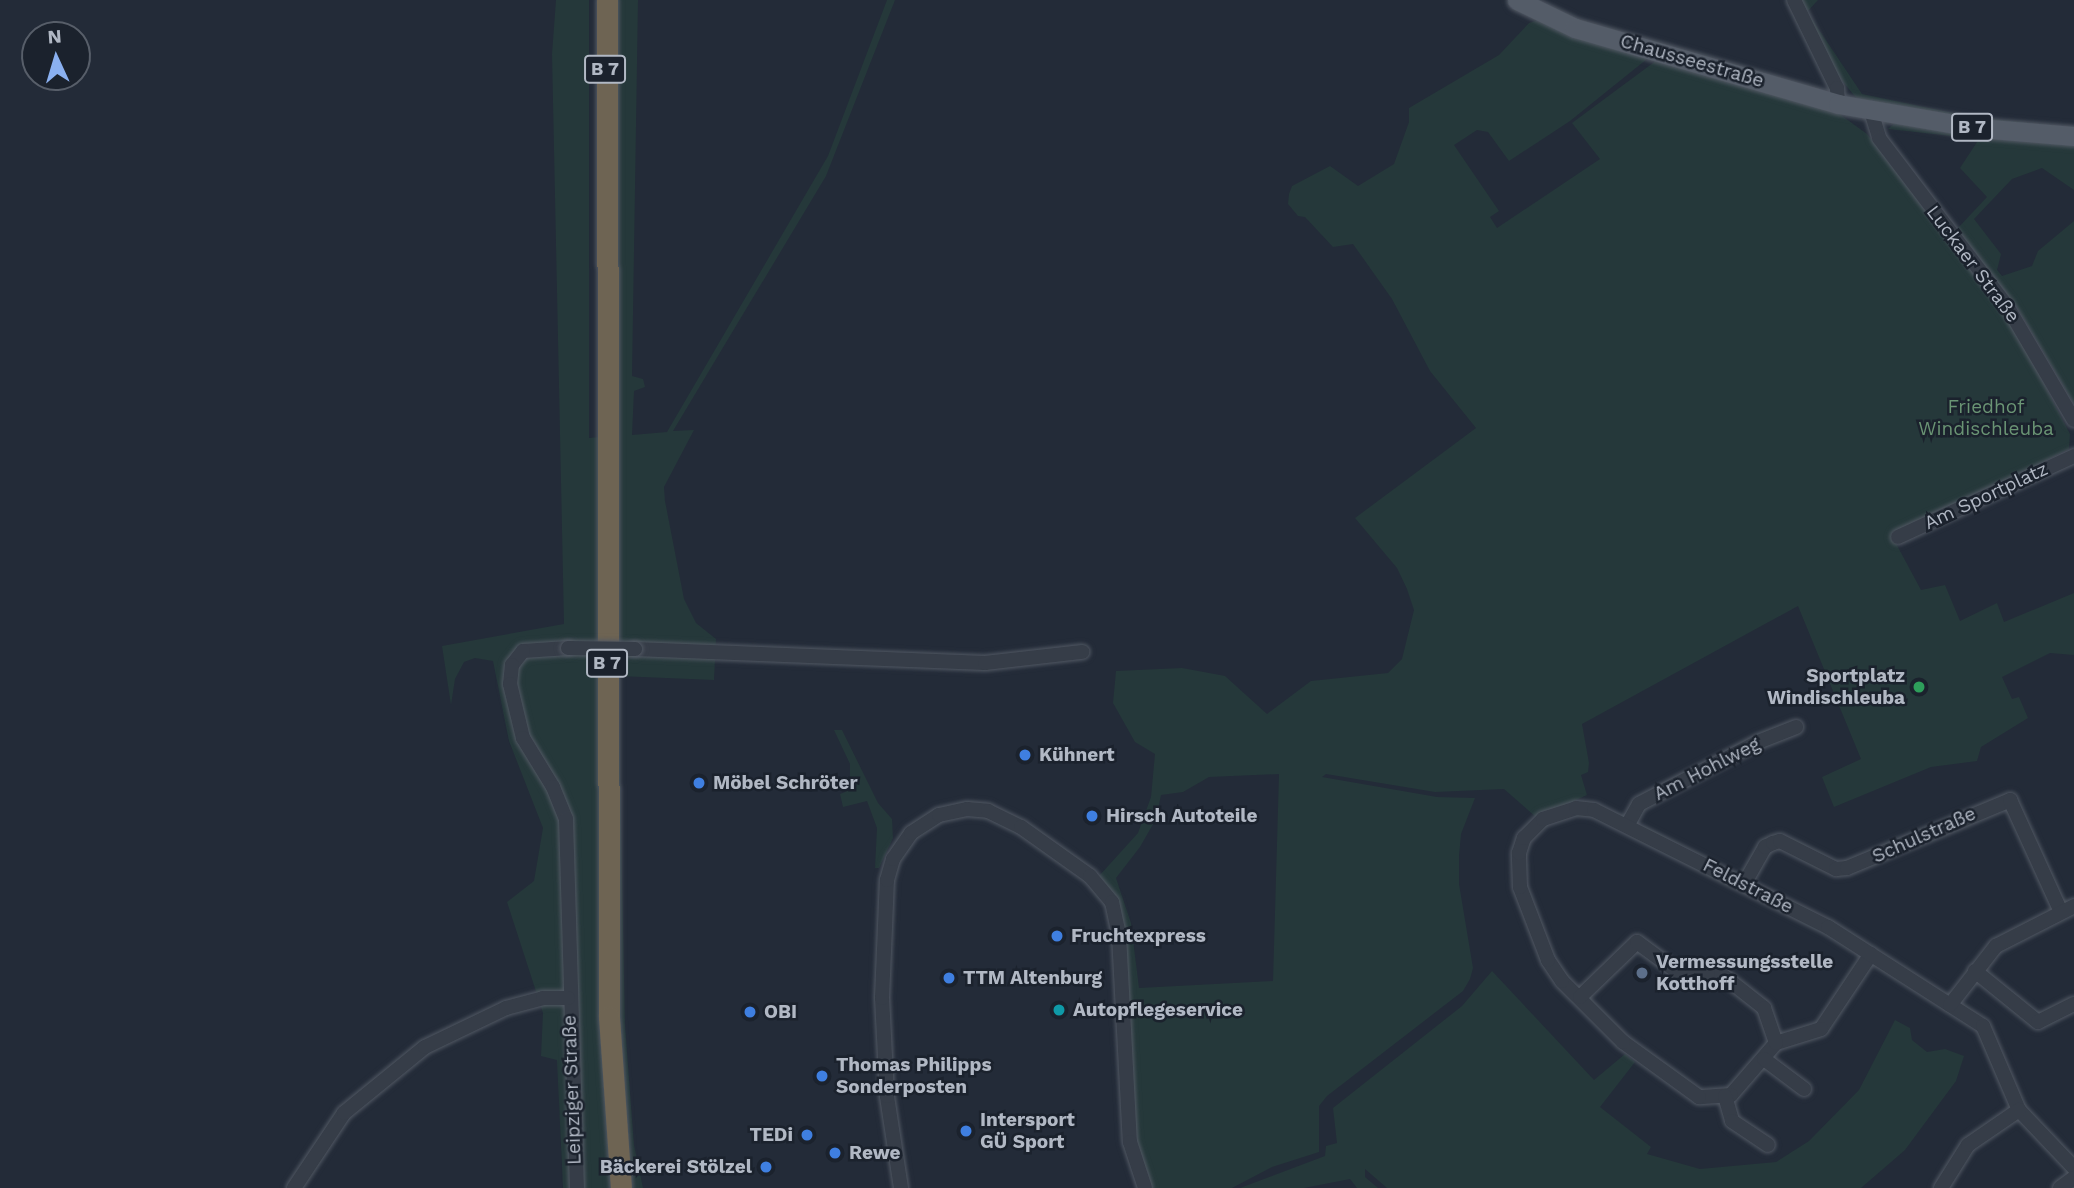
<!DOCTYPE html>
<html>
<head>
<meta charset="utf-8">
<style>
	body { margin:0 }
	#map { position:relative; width:2074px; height:1188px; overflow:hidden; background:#232b38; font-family:"Work Sans",sans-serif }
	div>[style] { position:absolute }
	.green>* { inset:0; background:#25383a }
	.roads { filter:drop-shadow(0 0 2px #515863) drop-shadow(0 0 2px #515863) }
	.minor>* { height:14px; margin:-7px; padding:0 7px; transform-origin:7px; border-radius:7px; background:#363d48 }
	.major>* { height:19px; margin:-9.5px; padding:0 9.5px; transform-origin:9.5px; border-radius:9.5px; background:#545c68 }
	.highway>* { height:21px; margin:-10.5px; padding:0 10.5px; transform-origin:10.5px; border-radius:10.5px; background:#6e6453 }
	.bridges { filter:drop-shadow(0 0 2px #515863) drop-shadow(0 0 2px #515863) }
	.minor-bridge>* { height:14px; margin:-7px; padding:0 7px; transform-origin:7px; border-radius:7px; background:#363d48 }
	.dots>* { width:19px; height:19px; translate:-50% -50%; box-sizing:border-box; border:4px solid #1b222d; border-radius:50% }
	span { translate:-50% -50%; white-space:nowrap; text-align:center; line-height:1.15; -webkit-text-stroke:5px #1b222d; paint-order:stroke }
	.shield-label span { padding:2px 5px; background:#1b222d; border:2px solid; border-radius:5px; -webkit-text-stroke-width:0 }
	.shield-label { font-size:18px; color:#b1b8c4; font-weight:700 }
	.street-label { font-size:19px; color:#b1b8c4 }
	.park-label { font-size:19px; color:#6a9474 }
	.poi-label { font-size:19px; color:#b1b8c4; font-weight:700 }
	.right { translate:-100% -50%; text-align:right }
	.left { translate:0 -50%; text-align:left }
	.north { position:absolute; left:21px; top:21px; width:70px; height:70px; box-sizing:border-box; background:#1b222d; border:2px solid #575e69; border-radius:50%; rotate:356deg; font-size:19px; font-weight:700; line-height:28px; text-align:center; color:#b1b8c4 }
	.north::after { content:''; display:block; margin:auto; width:24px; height:32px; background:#8ab0f0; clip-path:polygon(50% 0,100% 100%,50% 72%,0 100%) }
</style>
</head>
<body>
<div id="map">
	<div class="green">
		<div style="clip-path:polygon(556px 0,589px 0,589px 438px,612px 436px,614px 0,638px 0,632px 376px,643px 379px,645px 387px,634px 391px,632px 435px,667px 432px,828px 156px,887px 0,895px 0,826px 176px,673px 431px,694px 430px,664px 487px,665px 501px,684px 599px,696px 623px,716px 639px,714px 680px,618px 676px,625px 1026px,634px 1145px,643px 1188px,563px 1188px,557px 1060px,541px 1056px,543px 1013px,507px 902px,534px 881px,543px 828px,509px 741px,493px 661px,475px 658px,464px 662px,455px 679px,451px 705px,442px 646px,564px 624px,552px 54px)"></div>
		<div style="clip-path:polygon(1799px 0,1818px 0,1807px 12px,1862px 94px,1967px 116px,2074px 128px,2010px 126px,1858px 100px,1839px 77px)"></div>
		<div style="clip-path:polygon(evenodd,1541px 19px,1647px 59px,1570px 121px,1509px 161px,1488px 132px,1477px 130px,1454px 145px,1499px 211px,1490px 217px,1497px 228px,1600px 159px,1572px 123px,1657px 60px,1838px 113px,1867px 134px,2013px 325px,2070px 434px,2069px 449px,1892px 536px,1921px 590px,1945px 585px,1960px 621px,1997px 603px,2004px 622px,2074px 593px,2074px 655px,2050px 653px,2002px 677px,2012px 699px,2019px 697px,2028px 718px,1981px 747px,1977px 761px,1931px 767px,1834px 807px,1822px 777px,1861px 759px,1798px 606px,1582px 724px,1589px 763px,1588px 772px,1581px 775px,1587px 795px,1537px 818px,1504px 789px,1435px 792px,1326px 774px,1322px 777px,1437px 797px,1475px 798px,1461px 834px,1459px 856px,1459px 884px,1473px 968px,1470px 979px,1463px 991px,1327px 1096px,1319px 1106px,1319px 1152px,1272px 1167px,1232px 1188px,1151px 1188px,1137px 1150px,1124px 922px,1099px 876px,1138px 833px,1151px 797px,1155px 754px,1135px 742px,1113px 703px,1116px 671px,1182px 668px,1225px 676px,1267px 714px,1311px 681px,1388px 673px,1402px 659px,1414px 610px,1407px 589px,1397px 568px,1355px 518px,1476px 428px,1430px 371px,1392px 299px,1353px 244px,1333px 247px,1305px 217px,1298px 216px,1288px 204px,1289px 194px,1292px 186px,1330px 166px,1358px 186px,1394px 164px,1409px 122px,1409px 108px,1499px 55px,1529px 23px,1541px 19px,1279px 774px,1273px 981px,1139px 988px,1131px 923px,1116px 878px,1140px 847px,1156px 819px,1161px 795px,1183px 792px,1209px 777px,1279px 774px)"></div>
		<div style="clip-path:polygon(1895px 123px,2074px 141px,2074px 190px,2042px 168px,2012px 179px,1974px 219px,2001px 254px,1997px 270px,2002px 276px,2032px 266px,2038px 251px,2074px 221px,2074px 404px,2017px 307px,1957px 229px,1987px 197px,1960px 168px,1979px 139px,1888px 129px)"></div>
		<div style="clip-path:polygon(834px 730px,842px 730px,878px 803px,892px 819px,893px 838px,879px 868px,875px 868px,877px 828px,867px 801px,843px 807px,840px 794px,850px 790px,850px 764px)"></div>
		<div style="clip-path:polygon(1492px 971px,1594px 1080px,1625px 1054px,1635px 1062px,1600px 1107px,1651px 1147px,1647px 1154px,1700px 1169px,1776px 1162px,1809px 1141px,1859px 1090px,1895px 1020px,1910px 1028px,1912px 1040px,1927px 1052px,1945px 1049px,1964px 1056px,1956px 1081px,1905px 1150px,1861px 1188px,1387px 1188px,1365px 1169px,1365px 1177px,1378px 1188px,1357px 1188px,1350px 1179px,1304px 1188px,1240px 1188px,1325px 1156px,1326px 1146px,1337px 1143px,1333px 1108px,1462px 1006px)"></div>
	</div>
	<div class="roads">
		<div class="minor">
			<div style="left:1794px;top:0;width:98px;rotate:64deg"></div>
			<div style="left:1837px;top:88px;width:16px;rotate:86deg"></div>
			<div style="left:1871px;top:111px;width:28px;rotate:73deg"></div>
			<div style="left:1879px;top:138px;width:211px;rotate:52.7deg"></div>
			<div style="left:2007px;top:306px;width:132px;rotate:59.6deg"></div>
			<div style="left:1898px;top:537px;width:194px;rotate:-24.7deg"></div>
			<div style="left:568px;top:648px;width:45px;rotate:176.2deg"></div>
			<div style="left:523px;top:651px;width:18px;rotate:128deg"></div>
			<div style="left:512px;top:665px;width:19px;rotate:96deg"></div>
			<div style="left:510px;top:684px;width:56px;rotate:76.5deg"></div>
			<div style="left:523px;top:738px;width:57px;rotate:58.5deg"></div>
			<div style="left:553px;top:787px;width:35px;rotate:68deg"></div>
			<div style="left:566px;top:819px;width:369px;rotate:88.3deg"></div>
			<div style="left:635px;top:649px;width:350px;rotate:2.3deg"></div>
			<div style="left:985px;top:663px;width:98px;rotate:-6.5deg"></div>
			<div style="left:1628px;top:824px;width:23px;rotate:-61deg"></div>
			<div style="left:1639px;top:804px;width:134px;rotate:-27.5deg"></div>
			<div style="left:1758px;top:742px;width:41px;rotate:-21.5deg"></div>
			<div style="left:1744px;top:884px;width:43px;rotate:-60.4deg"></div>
			<div style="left:1765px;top:847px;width:9px;rotate:-27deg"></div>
			<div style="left:1773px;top:843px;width:7px;rotate:-16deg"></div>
			<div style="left:1780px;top:841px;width:63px;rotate:26.6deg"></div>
			<div style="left:1836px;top:869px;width:11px;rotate:-5deg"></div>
			<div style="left:1847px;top:868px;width:177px;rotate:-22.6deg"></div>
			<div style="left:2010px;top:800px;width:123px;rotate:65.5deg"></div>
			<div style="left:1871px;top:954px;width:90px;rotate:123.7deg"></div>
			<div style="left:1821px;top:1029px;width:47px;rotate:162.7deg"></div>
			<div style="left:1776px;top:1043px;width:69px;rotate:130.9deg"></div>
			<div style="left:1731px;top:1095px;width:32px;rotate:176deg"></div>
			<div style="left:1699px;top:1097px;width:94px;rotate:-144.1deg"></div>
			<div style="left:1623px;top:1042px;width:86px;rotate:-135deg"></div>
			<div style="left:1562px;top:981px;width:25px;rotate:-124deg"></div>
			<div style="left:1548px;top:960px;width:78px;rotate:-111deg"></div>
			<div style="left:1520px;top:887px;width:34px;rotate:-92deg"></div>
			<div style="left:1519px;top:853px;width:16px;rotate:-72deg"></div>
			<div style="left:1524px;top:838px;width:27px;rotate:-45deg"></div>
			<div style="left:1543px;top:819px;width:35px;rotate:-18deg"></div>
			<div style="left:1576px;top:808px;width:18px;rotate:6deg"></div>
			<div style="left:1594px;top:810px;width:262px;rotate:26.6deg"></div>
			<div style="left:1828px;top:927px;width:184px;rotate:32.6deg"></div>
			<div style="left:1983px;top:1026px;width:91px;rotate:66.8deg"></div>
			<div style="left:2019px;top:1110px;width:80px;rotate:46.5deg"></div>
			<div style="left:1975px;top:971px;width:81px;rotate:39deg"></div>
			<div style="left:2038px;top:1022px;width:40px;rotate:-26.6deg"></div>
			<div style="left:1580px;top:997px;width:79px;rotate:-44deg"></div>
			<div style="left:1637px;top:942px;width:52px;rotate:36.4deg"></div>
			<div style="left:1679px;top:973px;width:42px;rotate:1.4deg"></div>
			<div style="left:1721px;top:974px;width:55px;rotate:38.3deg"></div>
			<div style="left:1764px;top:1008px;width:37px;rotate:71deg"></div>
			<div style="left:1950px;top:1005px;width:75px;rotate:-52.1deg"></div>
			<div style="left:1996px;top:946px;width:88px;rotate:-27.1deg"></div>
			<div style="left:1764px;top:1059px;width:50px;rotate:36.9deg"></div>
			<div style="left:1725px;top:1096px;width:26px;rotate:74deg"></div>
			<div style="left:1732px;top:1121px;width:43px;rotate:33.7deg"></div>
			<div style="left:294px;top:1188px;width:90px;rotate:-56.3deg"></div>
			<div style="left:344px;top:1113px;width:104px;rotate:-39.2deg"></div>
			<div style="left:425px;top:1047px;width:90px;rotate:-25.7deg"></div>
			<div style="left:506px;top:1008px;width:38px;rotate:-15deg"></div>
			<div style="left:543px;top:998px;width:25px"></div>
			<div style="left:901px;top:1188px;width:93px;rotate:-98.7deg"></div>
			<div style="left:887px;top:1096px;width:98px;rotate:-92.9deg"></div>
			<div style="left:882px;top:998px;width:118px;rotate:-87.6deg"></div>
			<div style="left:887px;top:880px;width:22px;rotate:-74deg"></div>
			<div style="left:893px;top:859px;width:32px;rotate:-55deg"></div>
			<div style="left:911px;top:833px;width:33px;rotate:-33deg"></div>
			<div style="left:939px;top:815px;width:29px;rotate:-12deg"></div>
			<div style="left:967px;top:809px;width:21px;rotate:5deg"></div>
			<div style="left:988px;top:811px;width:37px;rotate:26deg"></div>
			<div style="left:1021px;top:827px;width:85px;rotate:35.4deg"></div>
			<div style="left:1090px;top:876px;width:34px;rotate:50deg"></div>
			<div style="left:1112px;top:902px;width:34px;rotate:78deg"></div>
			<div style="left:1119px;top:935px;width:207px;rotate:87deg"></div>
			<div style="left:1130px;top:1142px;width:48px;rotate:71.9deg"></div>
			<div style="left:1941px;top:1188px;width:51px;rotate:-57.9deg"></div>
			<div style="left:1968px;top:1145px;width:62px;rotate:-34.5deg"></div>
			<div style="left:2060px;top:1188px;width:17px;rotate:-36deg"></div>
		</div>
		<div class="major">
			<div style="left:1517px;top:0;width:64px;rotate:25.8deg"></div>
			<div style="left:1575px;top:28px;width:274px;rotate:16.1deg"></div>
			<div style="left:1838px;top:104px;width:143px;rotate:9.7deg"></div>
			<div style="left:1979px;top:128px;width:95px;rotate:4.8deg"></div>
		</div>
		<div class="highway">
			<div style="left:607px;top:0;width:1017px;rotate:89.89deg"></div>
			<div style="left:609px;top:1017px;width:171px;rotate:86deg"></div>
		</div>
	</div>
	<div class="bridges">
		<div class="minor-bridge">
			<div style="left:568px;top:648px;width:67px;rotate:0.9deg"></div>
		</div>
	</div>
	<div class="dots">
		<div style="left:1919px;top:687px;background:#2e9e5b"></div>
		<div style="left:1025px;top:755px;background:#3f7fe0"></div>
		<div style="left:699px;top:783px;background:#3f7fe0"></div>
		<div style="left:1092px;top:816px;background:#3f7fe0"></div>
		<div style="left:1057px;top:936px;background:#3f7fe0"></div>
		<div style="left:1642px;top:973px;background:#5c6f8a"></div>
		<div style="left:949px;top:978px;background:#3f7fe0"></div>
		<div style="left:1059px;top:1010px;background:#0f9aa8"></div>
		<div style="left:750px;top:1012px;background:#3f7fe0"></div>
		<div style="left:822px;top:1076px;background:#3f7fe0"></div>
		<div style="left:966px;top:1131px;background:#3f7fe0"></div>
		<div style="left:807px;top:1135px;background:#3f7fe0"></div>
		<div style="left:835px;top:1153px;background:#3f7fe0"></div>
		<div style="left:766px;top:1167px;background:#3f7fe0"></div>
	</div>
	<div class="shield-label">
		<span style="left:605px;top:69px">B 7</span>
		<span style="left:1972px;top:127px">B 7</span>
		<span style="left:607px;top:663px">B 7</span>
	</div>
	<div class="street-label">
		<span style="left:1692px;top:61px;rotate:16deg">Chausseestraße</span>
		<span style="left:1973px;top:264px;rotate:53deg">Luckaer Straße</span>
		<span style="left:1986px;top:496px;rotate:-25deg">Am Sportplatz</span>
		<span style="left:1707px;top:769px;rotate:-27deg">Am Hohlweg</span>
		<span style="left:1924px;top:835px;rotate:-24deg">Schulstraße</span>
		<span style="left:1748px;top:886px;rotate:27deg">Feldstraße</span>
		<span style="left:572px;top:1090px;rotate:-92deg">Leipziger Straße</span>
	</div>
	<div class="park-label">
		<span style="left:1986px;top:418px">Friedhof<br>Windischleuba</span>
	</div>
	<div class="poi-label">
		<span class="right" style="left:1905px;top:687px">Sportplatz<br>Windischleuba</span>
		<span class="left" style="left:1039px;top:755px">Kühnert</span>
		<span class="left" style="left:713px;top:783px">Möbel Schröter</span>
		<span class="left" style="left:1106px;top:816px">Hirsch Autoteile</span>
		<span class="left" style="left:1071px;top:936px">Fruchtexpress</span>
		<span class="left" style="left:1656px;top:973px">Vermessungsstelle<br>Kotthoff</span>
		<span class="left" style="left:963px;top:978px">TTM Altenburg</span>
		<span class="left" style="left:1073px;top:1010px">Autopflegeservice</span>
		<span class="left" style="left:764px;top:1012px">OBI</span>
		<span class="left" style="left:836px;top:1076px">Thomas Philipps<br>Sonderposten</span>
		<span class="left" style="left:980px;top:1131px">Intersport<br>GÜ Sport</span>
		<span class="right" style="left:793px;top:1135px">TEDi</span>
		<span class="left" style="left:849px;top:1153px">Rewe</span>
		<span class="right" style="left:752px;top:1167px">Bäckerei Stölzel</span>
	</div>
	<div class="north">N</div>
</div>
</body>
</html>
